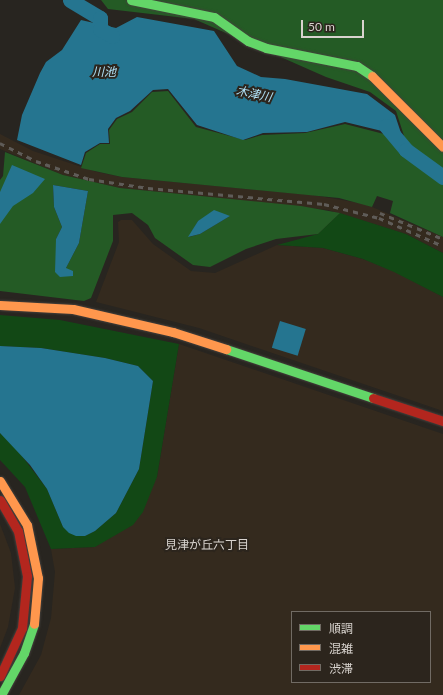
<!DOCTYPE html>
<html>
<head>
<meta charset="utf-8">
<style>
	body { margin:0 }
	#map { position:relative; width:443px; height:695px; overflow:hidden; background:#282520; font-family:Lato,"Noto Sans JP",sans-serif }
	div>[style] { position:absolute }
	.built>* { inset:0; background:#342a1e }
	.green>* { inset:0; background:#124815 }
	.forest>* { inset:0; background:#245b25 }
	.water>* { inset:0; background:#257590; transform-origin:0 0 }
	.river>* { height:15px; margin:-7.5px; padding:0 7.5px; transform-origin:7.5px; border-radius:7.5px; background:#257590 }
	.roads { filter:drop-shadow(0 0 1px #45413d) drop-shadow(0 0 1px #45413d) }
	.fast>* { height:9px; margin:-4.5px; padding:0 4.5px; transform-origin:4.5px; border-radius:4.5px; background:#63d668 }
	.slow>* { height:9px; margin:-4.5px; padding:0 4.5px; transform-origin:4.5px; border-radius:4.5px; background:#ff974d }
	.jam>* { height:9px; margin:-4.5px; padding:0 4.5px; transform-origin:4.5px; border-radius:4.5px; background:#b3261e }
	.rail>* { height:2.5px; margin-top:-1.25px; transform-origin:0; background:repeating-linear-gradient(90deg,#5f5c58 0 5px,transparent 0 10px) }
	span { translate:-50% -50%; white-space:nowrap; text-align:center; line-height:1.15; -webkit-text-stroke:4px #2c251d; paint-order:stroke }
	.water-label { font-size:12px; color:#b0e1f6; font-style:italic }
	.neighbourhood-label { font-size:12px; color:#d8d3ce }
	.legend { position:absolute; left:291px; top:611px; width:140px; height:72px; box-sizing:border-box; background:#2c251d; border:1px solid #716b64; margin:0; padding:5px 7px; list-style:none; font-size:12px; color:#d8d3ce }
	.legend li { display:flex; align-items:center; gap:8px; height:20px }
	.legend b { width:20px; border:1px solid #716b64 }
	.scale { position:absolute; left:301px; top:20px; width:63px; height:18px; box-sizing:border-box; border:2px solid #d8d3ce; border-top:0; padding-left:5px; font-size:12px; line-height:14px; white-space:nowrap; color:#d8d3ce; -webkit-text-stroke:3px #2c251d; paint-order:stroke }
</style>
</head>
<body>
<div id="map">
	<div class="built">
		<div style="clip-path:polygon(0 134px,33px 151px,97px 172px,122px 177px,313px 195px,365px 204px,443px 237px,443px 253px,406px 234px,328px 210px,120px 188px,63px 175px,0 149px)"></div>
		<div style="clip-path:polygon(121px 220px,132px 220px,153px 244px,191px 271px,215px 273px,277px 245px,323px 248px,363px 259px,396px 272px,443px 297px,443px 411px,199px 328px,96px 302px,119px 242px,118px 222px)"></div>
		<div style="clip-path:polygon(evenodd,179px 344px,443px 434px,443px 695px,19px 695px,41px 655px,51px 618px,55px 572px,51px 549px,95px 547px,157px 477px,179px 344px,292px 612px,430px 612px,430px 682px,292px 682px,292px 612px)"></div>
		<div style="clip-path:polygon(0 524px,11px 553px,15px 588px,8px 627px,0 648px)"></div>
	</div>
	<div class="green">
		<div style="clip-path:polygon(340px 213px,406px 234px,443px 253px,443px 297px,394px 272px,363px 259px,323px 248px,277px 245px,318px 234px)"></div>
		<div style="clip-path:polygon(0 315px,60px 320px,179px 344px,157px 477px,143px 512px,133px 525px,95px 547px,51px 549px,25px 487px,0 460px,0 433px,12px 443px,47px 489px,63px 527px,85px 536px,95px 531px,116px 513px,139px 469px,153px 381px,138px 366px,105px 358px,41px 348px,0 346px)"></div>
	</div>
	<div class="forest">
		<div style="clip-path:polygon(101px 0,443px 0,443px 237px,390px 213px,393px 201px,377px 196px,372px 207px,339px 198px,122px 177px,81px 168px,86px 153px,100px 144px,110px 144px,109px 130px,117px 119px,132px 112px,152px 92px,168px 91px,196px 127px,245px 140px,262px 135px,305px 133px,345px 124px,384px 134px,396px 148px,405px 139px,396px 111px,370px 92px,326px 77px,194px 19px,108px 9px)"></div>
		<div style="clip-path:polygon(evenodd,5px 152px,63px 175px,120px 188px,301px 206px,340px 213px,318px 234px,276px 239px,246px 249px,210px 267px,193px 265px,155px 238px,148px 225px,132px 213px,113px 215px,113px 241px,91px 298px,84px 301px,0 291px,0 180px,3px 176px,5px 152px,53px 185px,88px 191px,79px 243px,66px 268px,56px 250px,56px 239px,62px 227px,54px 207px,53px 185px,5px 152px,230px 216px,200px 234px,189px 237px,198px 221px,230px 216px)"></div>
	</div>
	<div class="water">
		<div style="clip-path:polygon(137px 17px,214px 31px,237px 66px,261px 77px,285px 79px,367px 94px,395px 115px,403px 139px,396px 145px,386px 132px,345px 122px,307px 132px,263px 133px,243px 140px,197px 125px,168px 89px,153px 90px,130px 111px,116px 118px,108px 129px,109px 143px,100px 143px,85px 152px,81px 165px,17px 140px,22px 115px,40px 73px,46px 62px,62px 50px,81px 20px,116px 28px)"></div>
		<div style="clip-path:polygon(12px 165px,45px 179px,33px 193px,13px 206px,0 224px,0 192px)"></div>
		<div style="clip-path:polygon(53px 185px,88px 191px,79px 243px,66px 268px,73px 271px,73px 276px,60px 277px,55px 272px,56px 239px,62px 227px,54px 207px)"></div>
		<div style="clip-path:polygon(214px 210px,230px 216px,200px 234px,188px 237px,198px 221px)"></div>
		<div style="left:280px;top:321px;width:27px;height:28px;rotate:17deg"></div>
		<div style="clip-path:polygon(0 346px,41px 348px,105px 358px,138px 366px,153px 381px,139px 469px,116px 513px,95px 531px,85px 536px,76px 536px,69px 533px,63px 527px,47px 489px,30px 465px,0 433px)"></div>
	</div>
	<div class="river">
		<div style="left:70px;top:0;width:35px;rotate:31deg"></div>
		<div style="left:100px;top:18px;width:11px;rotate:90deg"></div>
		<div style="left:100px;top:29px;width:14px;rotate:30deg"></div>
		<div style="left:386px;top:126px;width:31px;rotate:50deg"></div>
		<div style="left:406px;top:150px;width:46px;rotate:36.1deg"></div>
	</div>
	<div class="roads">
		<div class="fast">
			<div style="left:131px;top:0;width:85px;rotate:11.6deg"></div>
			<div style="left:214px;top:17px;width:42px;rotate:35.2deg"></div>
			<div style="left:248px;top:41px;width:19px;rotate:21deg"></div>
			<div style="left:266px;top:48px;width:93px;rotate:11.2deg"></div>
			<div style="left:357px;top:66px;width:18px;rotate:34deg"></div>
			<div style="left:226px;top:349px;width:155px;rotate:18.4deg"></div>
			<div style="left:1px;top:695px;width:48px;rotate:-61.3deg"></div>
			<div style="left:24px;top:653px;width:31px;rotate:-71deg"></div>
		</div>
		<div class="slow">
			<div style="left:372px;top:76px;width:100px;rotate:45deg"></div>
			<div style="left:0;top:305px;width:73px;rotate:3.1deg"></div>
			<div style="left:73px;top:309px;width:103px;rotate:13deg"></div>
			<div style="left:173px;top:332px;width:56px;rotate:17.8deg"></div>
			<div style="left:0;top:481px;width:52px;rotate:58.5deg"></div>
			<div style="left:27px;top:525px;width:54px;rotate:78.3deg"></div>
			<div style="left:38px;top:578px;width:46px;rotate:95deg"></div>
		</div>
		<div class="jam">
			<div style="left:373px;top:398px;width:74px;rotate:18.2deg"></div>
			<div style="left:0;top:500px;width:36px;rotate:60deg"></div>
			<div style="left:18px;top:531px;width:46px;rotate:78.7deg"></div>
			<div style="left:27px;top:576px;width:52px;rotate:95.5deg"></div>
			<div style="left:22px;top:628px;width:53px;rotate:114.6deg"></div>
		</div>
	</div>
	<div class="rail">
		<div style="left:0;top:143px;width:40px;rotate:26.6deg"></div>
		<div style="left:36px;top:161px;width:56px;rotate:18.8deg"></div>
		<div style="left:89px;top:179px;width:60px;rotate:8.7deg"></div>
		<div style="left:148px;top:188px;width:177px;rotate:5.2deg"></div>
		<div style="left:324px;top:204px;width:57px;rotate:14.3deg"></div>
		<div style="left:379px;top:218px;width:70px;rotate:23.6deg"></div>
		<div style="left:380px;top:213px;width:68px;rotate:22.4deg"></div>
	</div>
	<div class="water-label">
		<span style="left:104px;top:72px">川池</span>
		<span style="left:254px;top:94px;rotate:11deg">木津川</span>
	</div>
	<div class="neighbourhood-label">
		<span style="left:207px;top:545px">見津が丘六丁目</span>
	</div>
	<ul class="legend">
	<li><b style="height:5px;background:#63d668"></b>順調</li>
	<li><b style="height:5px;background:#ff974d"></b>混雑</li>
	<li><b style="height:5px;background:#b3261e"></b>渋滞</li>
	</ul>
	<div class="scale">50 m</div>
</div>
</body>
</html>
